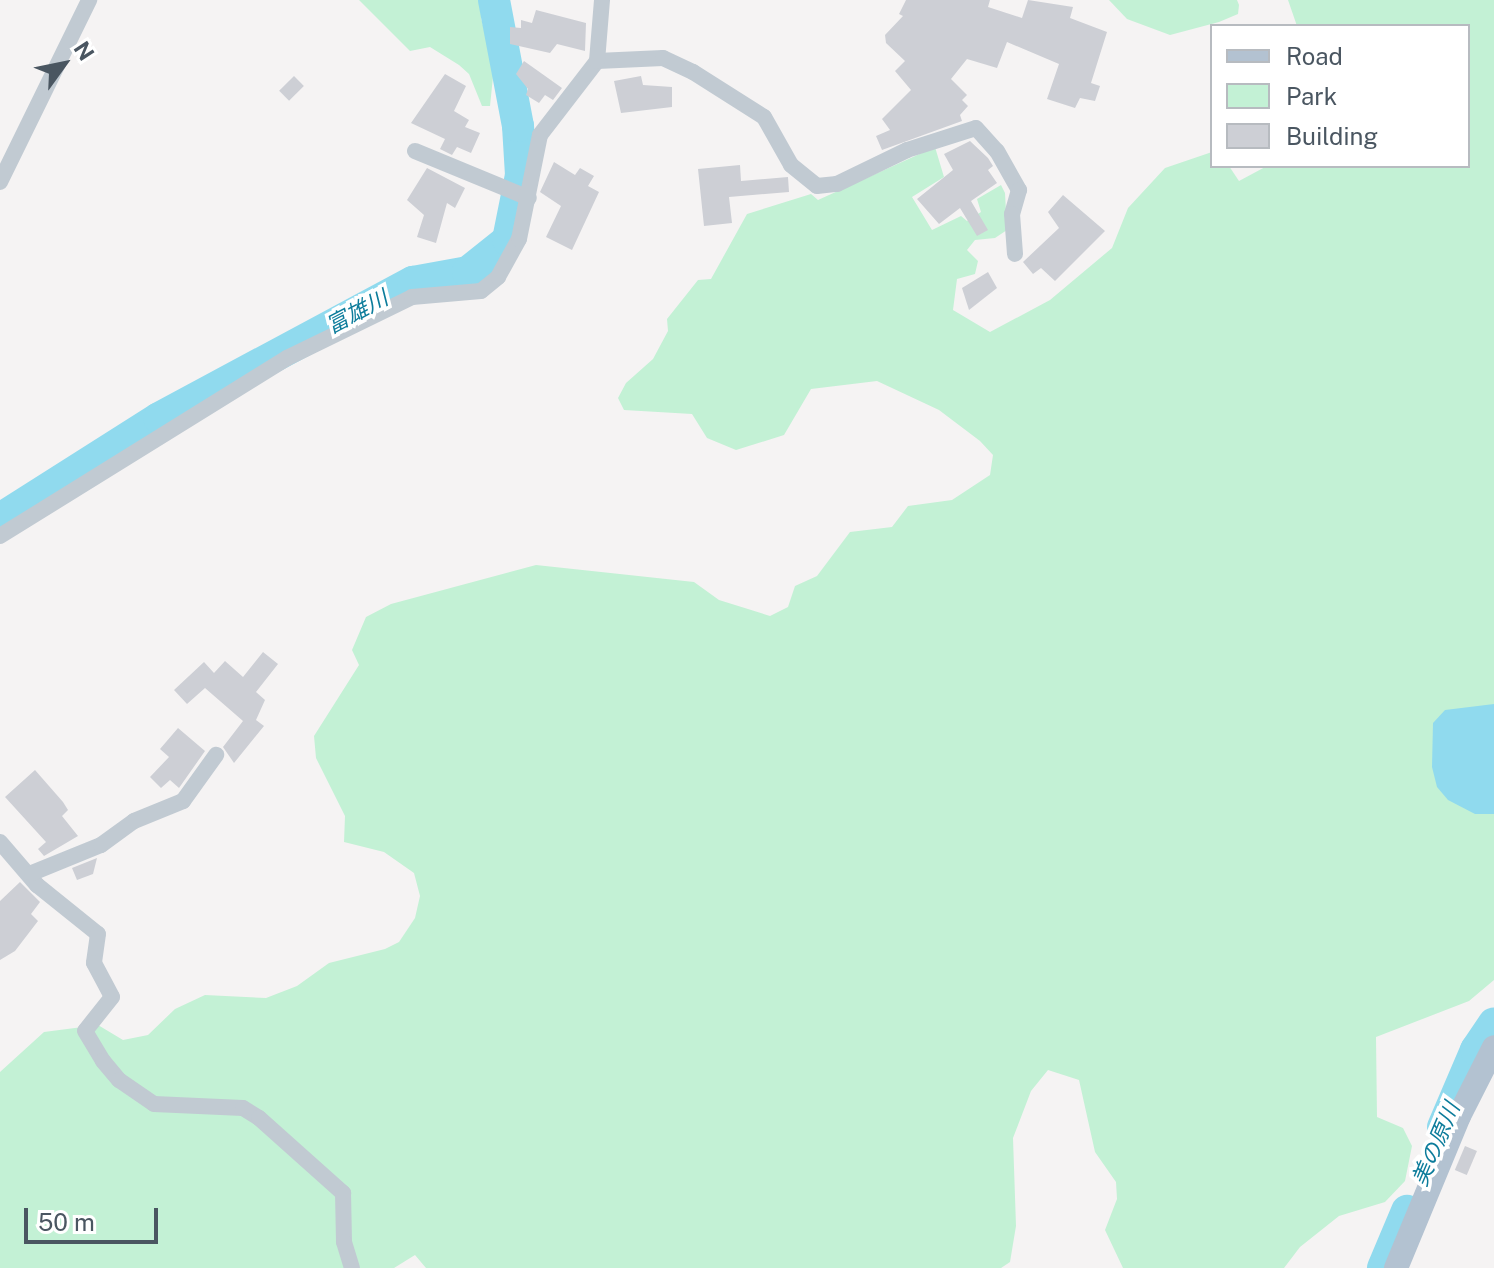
<!DOCTYPE html>
<html>
<head>
<meta charset="utf-8">
<style>
	body { margin:0 }
	#map { position:relative; width:1494px; height:1268px; overflow:hidden; background:#f5f3f3; font-family:"Public Sans","Noto Sans JP",sans-serif }
	div>[style] { position:absolute }
	.green>* { inset:0; background:#c3f1d5 }
	.water>* { inset:0; background:#90daee }
	.river>* { height:32px; margin:-16px; padding:0 16px; transform-origin:16px; border-radius:16px; background:#90daee }
	.building>* { inset:0; background:#cdcfd5; transform-origin:0 0 }
	.minor>* { height:16px; margin:-8px; padding:0 8px; transform-origin:8px; border-radius:8px; background:#c1cad2 }
	.primary>* { height:24px; margin:-12px; padding:0 12px; transform-origin:12px; border-radius:12px; background:#b3c2d1 }
	span { translate:-50% -50%; white-space:nowrap; text-align:center; line-height:1.15; -webkit-text-stroke:7px #fff; paint-order:stroke }
	.water-label { font-size:22px; color:#0c7c9b; font-style:italic }
	.legend { position:absolute; left:1210px; top:24px; width:260px; height:144px; box-sizing:border-box; background:#fff; border:2px solid #b7bbc0; margin:0; padding:10px 14px; list-style:none; font-size:24px; color:#4a5661 }
	.legend li { display:flex; align-items:center; gap:16px; height:40px }
	.legend b { width:40px; border:2px solid #b7bbc0 }
	.north { position:absolute; left:24px; top:24px; width:80px; height:80px; -webkit-text-stroke:6px #fff; paint-order:stroke; rotate:57deg; font-size:22px; font-weight:700; line-height:32px; text-align:center; color:#4a5661 }
	.north::after { content:''; display:block; margin:auto; width:28px; height:36px; background:#4a5661; clip-path:polygon(50% 0,100% 100%,50% 72%,0 100%) }
	.scale { position:absolute; left:24px; top:1208px; width:134px; height:36px; box-sizing:border-box; border:4px solid #4a5661; border-top:0; padding-left:10px; font-size:24px; line-height:28px; white-space:nowrap; color:#4a5661; -webkit-text-stroke:6px #fff; paint-order:stroke }
</style>
</head>
<body>
<div id="map">
	<div class="green">
		<div style="clip-path:polygon(359px 0,485px 0,481px 18px,494px 67px,490px 106px,482px 106px,469px 74px,459px 65px,430px 47px,410px 51px)"></div>
		<div style="clip-path:polygon(1109px 0,1237px 0,1239px 5px,1238px 14px,1219px 22px,1170px 35px,1127px 19px)"></div>
		<div style="clip-path:polygon(1288px 0,1494px 0,1494px 980px,1469px 1001px,1376px 1037px,1377px 1117px,1403px 1128px,1412px 1146px,1405px 1181px,1385px 1202px,1339px 1216px,1300px 1247px,1284px 1268px,1123px 1268px,1105px 1230px,1117px 1199px,1116px 1182px,1095px 1152px,1079px 1080px,1048px 1070px,1031px 1091px,1013px 1138px,1016px 1226px,1010px 1262px,1001px 1268px,426px 1268px,415px 1255px,394px 1268px,0 1268px,0 1072px,44px 1032px,98px 1025px,123px 1040px,148px 1035px,175px 1009px,205px 995px,266px 998px,297px 986px,329px 963px,385px 949px,399px 942px,415px 918px,420px 896px,414px 873px,384px 852px,344px 842px,345px 816px,316px 758px,314px 736px,359px 665px,352px 650px,366px 617px,391px 604px,536px 565px,694px 582px,719px 600px,770px 616px,788px 607px,795px 586px,817px 576px,850px 532px,892px 527px,908px 506px,952px 500px,990px 475px,993px 455px,980px 441px,939px 410px,877px 381px,811px 389px,784px 435px,736px 450px,707px 438px,692px 414px,624px 410px,618px 398px,626px 383px,653px 359px,668px 331px,667px 319px,698px 280px,711px 279px,747px 214px,811px 194px,818px 200px,935px 147px,944px 177px,912px 197px,932px 230px,961px 216px,967px 221px,981px 212px,977px 199px,1001px 185px,1005px 193px,1007px 230px,995px 238px,975px 240px,967px 250px,978px 261px,975px 274px,957px 279px,953px 310px,990px 332px,1050px 300px,1112px 248px,1128px 208px,1165px 168px,1212px 152px,1212px 166px,1229px 166px,1239px 181px,1267px 166px,1468px 166px,1468px 26px,1297px 26px)"></div>
	</div>
	<div class="water">
		<div style="clip-path:polygon(1494px 704px,1494px 814px,1475px 814px,1448px 800px,1437px 787px,1432px 767px,1433px 723px,1445px 710px)"></div>
	</div>
	<div class="river">
		<div style="left:0;top:519px;width:188px;rotate:-32.4deg"></div>
		<div style="left:159px;top:418px;width:288px;rotate:-28.2deg"></div>
		<div style="left:413px;top:282px;width:56px;rotate:-10.3deg"></div>
		<div style="left:468px;top:272px;width:51px;rotate:-38.7deg"></div>
		<div style="left:508px;top:240px;width:66px;rotate:-78.7deg"></div>
		<div style="left:521px;top:175px;width:49px;rotate:-93.5deg"></div>
		<div style="left:518px;top:126px;width:128px;rotate:-100.8deg"></div>
		<div style="left:1443px;top:1127px;width:84px;rotate:-66.8deg"></div>
		<div style="left:1476px;top:1050px;width:32px;rotate:-56deg"></div>
		<div style="left:1383px;top:1268px;width:62px;rotate:-67.2deg"></div>
	</div>
	<div class="building">
		<div style="clip-path:polygon(906px 0,990px 0,988px 7px,1022px 18px,1028px 0,1073px 7px,1070px 18px,1107px 32px,1091px 83px,1100px 86px,1095px 101px,1080px 98px,1075px 108px,1047px 99px,1059px 64px,1007px 42px,997px 68px,967px 59px,951px 79px,967px 95px,962px 100px,968px 106px,960px 115px,962px 121px,882px 150px,876px 136px,890px 130px,882px 119px,911px 90px,895px 71px,905px 61px,886px 43px,885px 35px,903px 16px,899px 14px)"></div>
		<div style="clip-path:polygon(536px 10px,586px 23px,585px 51px,557px 44px,550px 53px,510px 44px,510px 27px,521px 28px,521px 20px,532px 23px)"></div>
		<div style="clip-path:polygon(524px 61px,562px 88px,553px 100px,545px 95px,539px 103px,526px 95px,528px 89px,516px 74px)"></div>
		<div style="clip-path:polygon(445px 74px,466px 86px,454px 111px,469px 120px,465px 127px,480px 133px,471px 153px,457px 147px,452px 155px,440px 149px,445px 139px,411px 123px)"></div>
		<div style="left:294px;top:76px;width:14px;height:21px;rotate:45deg"></div>
		<div style="clip-path:polygon(641px 76px,643px 85px,672px 87px,672px 107px,621px 113px,614px 81px)"></div>
		<div style="clip-path:polygon(970px 141px,988px 158px,993px 166px,988px 170px,997px 183px,971px 201px,988px 230px,977px 236px,960px 208px,939px 224px,917px 199px,953px 170px,944px 154px)"></div>
		<div style="clip-path:polygon(554px 162px,575px 175px,580px 168px,594px 176px,588px 186px,599px 192px,572px 250px,546px 237px,561px 206px,540px 192px)"></div>
		<div style="clip-path:polygon(740px 165px,741px 181px,788px 177px,789px 192px,729px 197px,732px 223px,704px 226px,698px 169px)"></div>
		<div style="clip-path:polygon(427px 168px,465px 188px,455px 208px,447px 203px,436px 243px,417px 237px,424px 215px,407px 200px)"></div>
		<div style="clip-path:polygon(1063px 195px,1105px 231px,1055px 281px,1041px 268px,1033px 274px,1023px 262px,1059px 228px,1048px 212px)"></div>
		<div style="clip-path:polygon(988px 272px,997px 288px,969px 310px,962px 288px)"></div>
		<div style="clip-path:polygon(263px 652px,278px 664px,256px 692px,265px 700px,256px 720px,264px 726px,234px 763px,223px 747px,243px 721px,205px 688px,187px 704px,174px 690px,204px 662px,214px 673px,225px 661px,243px 677px)"></div>
		<div style="clip-path:polygon(178px 728px,205px 751px,179px 788px,170px 780px,161px 788px,150px 777px,169px 757px,160px 749px)"></div>
		<div style="clip-path:polygon(35px 770px,63px 802px,68px 810px,62px 816px,78px 836px,44px 856px,38px 849px,46px 842px,5px 797px)"></div>
		<div style="clip-path:polygon(97px 858px,93px 874px,77px 880px,72px 868px)"></div>
		<div style="clip-path:polygon(20px 882px,40px 902px,31px 914px,38px 921px,15px 951px,0 960px,0 901px)"></div>
		<div style="left:1465px;top:1146px;width:13px;height:26px;rotate:23deg"></div>
	</div>
	<div class="minor">
		<div style="left:597px;top:61px;width:66px;rotate:-2.6deg"></div>
		<div style="left:663px;top:58px;width:33px;rotate:25deg"></div>
		<div style="left:693px;top:72px;width:84px;rotate:32.4deg"></div>
		<div style="left:764px;top:117px;width:55px;rotate:60.6deg"></div>
		<div style="left:791px;top:165px;width:33px;rotate:39deg"></div>
		<div style="left:817px;top:186px;width:20px;rotate:-6deg"></div>
		<div style="left:837px;top:184px;width:78px;rotate:-25.9deg"></div>
		<div style="left:907px;top:150px;width:72px;rotate:-17.7deg"></div>
		<div style="left:976px;top:128px;width:31px;rotate:48deg"></div>
		<div style="left:997px;top:151px;width:45px;rotate:60.6deg"></div>
		<div style="left:1019px;top:190px;width:25px;rotate:106deg"></div>
		<div style="left:1012px;top:214px;width:40px;rotate:85.7deg"></div>
		<div style="left:415px;top:151px;width:123px;rotate:22.4deg"></div>
		<div style="left:0;top:182px;width:203px;rotate:-63.9deg"></div>
		<div style="left:0;top:536px;width:338px;rotate:-31.8deg"></div>
		<div style="left:287px;top:358px;width:139px;rotate:-26deg"></div>
		<div style="left:412px;top:297px;width:69px;rotate:-5deg"></div>
		<div style="left:481px;top:291px;width:22px;rotate:-39deg"></div>
		<div style="left:498px;top:277px;width:43px;rotate:-61.1deg"></div>
		<div style="left:519px;top:239px;width:106px;rotate:-78.6deg"></div>
		<div style="left:540px;top:135px;width:93px;rotate:-52.4deg"></div>
		<div style="left:597px;top:61px;width:61px;rotate:-85.3deg"></div>
		<div style="left:0;top:842px;width:57px;rotate:49.3deg"></div>
		<div style="left:37px;top:885px;width:78px;rotate:38.8deg"></div>
		<div style="left:98px;top:934px;width:29px;rotate:98deg"></div>
		<div style="left:94px;top:963px;width:38px;rotate:62deg"></div>
		<div style="left:112px;top:997px;width:43px;rotate:128.5deg"></div>
		<div style="left:85px;top:1031px;width:35px;rotate:59deg"></div>
		<div style="left:103px;top:1061px;width:25px;rotate:50deg"></div>
		<div style="left:119px;top:1080px;width:42px;rotate:34.4deg"></div>
		<div style="left:154px;top:1104px;width:89px;rotate:2.6deg"></div>
		<div style="left:243px;top:1108px;width:19px;rotate:32deg"></div>
		<div style="left:259px;top:1118px;width:113px;rotate:41.8deg"></div>
		<div style="left:343px;top:1193px;width:49px;rotate:88.8deg"></div>
		<div style="left:344px;top:1242px;width:27px;rotate:73deg"></div>
		<div style="left:32px;top:873px;width:74px;rotate:-22.1deg"></div>
		<div style="left:101px;top:845px;width:41px;rotate:-36deg"></div>
		<div style="left:134px;top:821px;width:53px;rotate:-22.2deg"></div>
		<div style="left:183px;top:801px;width:57px;rotate:-54.3deg"></div>
	</div>
	<div class="primary">
		<div style="left:1396px;top:1268px;width:165px;rotate:-67.5deg"></div>
		<div style="left:1459px;top:1116px;width:77px;rotate:-63.1deg"></div>
	</div>
	<div class="water-label">
		<span style="left:357px;top:312px;rotate:-28deg">富雄川</span>
		<span style="left:1436px;top:1144px;rotate:-67deg">美の原川</span>
	</div>
	<ul class="legend">
	<li><b style="height:10px;background:#b3c2d1"></b>Road</li>
	<li><b style="height:22px;background:#c3f1d5"></b>Park</li>
	<li><b style="height:22px;background:#cdcfd5"></b>Building</li>
	</ul>
	<div class="north">N</div>
	<div class="scale">50 m</div>
</div>
</body>
</html>
